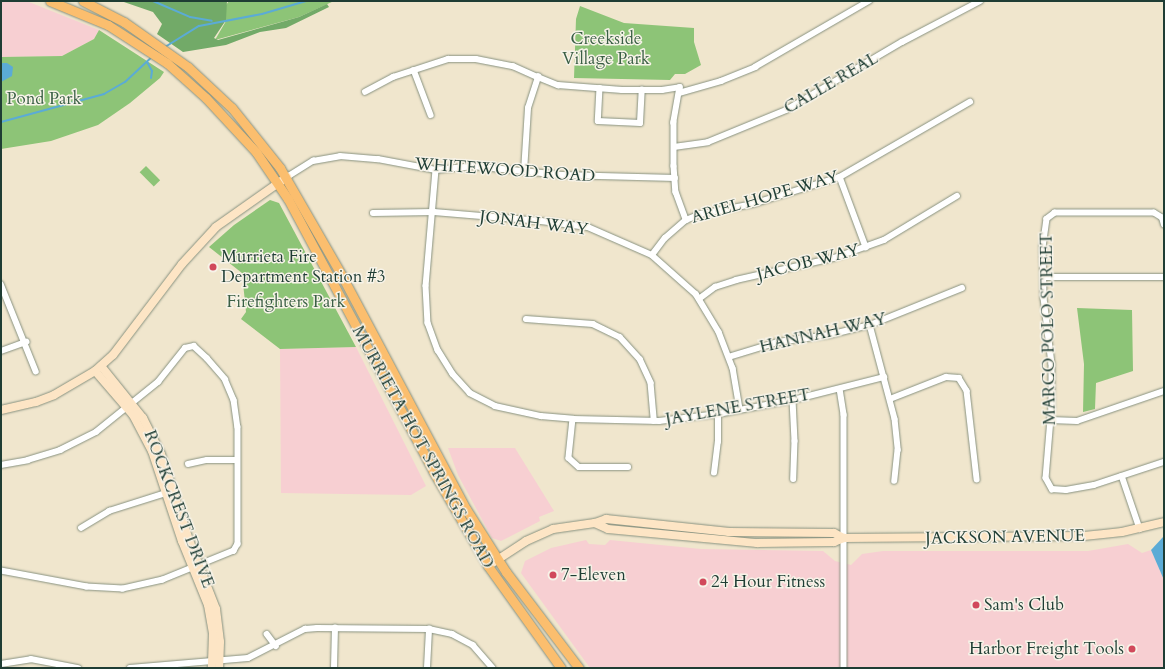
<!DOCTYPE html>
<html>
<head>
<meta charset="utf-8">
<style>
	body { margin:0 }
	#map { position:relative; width:1165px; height:669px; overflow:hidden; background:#f0e6cd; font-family:Cardo,serif }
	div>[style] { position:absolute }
	.built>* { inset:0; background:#f7cfd2 }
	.green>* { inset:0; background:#8dc477; transform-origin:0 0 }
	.forest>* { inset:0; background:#72aa68 }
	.water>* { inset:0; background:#5babd6 }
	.stream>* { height:2px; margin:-1px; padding:0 1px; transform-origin:1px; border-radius:1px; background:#5babd6 }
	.roads { filter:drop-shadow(0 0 1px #889280) drop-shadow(0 0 1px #889280) }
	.street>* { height:5.5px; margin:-2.75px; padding:0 2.75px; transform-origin:2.75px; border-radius:2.75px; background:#fff }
	.secondary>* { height:8px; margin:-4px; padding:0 4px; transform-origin:4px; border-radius:4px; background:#fde5c5 }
	.primary>* { height:9px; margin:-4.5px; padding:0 4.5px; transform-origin:4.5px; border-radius:4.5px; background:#fbbe6e }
	.dots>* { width:11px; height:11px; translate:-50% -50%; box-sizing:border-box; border:2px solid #f7f3e8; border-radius:50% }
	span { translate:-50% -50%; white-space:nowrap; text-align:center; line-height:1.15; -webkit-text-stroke:3px #f7f3e8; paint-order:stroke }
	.park-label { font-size:17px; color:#3a5f45 }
	.street-label { font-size:17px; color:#1f3d34 }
	.poi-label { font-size:17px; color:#1f3d34 }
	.left { translate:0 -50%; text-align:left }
	.right { translate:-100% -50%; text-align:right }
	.frame { position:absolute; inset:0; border:2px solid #1f3d34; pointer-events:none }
</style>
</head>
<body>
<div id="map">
	<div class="built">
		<div style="clip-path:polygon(1px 1px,29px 2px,99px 30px,94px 39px,62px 56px,1px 57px)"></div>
		<div style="clip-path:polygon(356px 347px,426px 486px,411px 495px,281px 493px,280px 349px)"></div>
		<div style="clip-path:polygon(448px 448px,515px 448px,554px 511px,539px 517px,540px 521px,501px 541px,492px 538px,458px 475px)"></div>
		<div style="clip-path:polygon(586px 540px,589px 544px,605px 545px,610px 540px,701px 549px,823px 551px,835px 561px,851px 565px,862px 554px,883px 551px,1088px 551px,1128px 544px,1142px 553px,1151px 550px,1164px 580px,1164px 668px,590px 668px,521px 573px,525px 561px,551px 548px)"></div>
	</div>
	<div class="green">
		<div style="clip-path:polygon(229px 1px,334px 1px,299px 17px,215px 40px,226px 21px,226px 5px)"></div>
		<div style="clip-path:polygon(580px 6px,624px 23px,694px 28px,694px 42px,701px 65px,685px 74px,675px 74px,670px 80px,574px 78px,576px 19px)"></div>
		<div style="clip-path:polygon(99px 30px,164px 72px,160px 78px,130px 103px,98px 125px,51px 141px,1px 149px,1px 57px,62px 56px,94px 39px)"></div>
		<div style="left:146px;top:166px;width:20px;height:9px;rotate:45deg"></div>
		<div style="clip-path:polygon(270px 200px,279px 203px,356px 347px,280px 349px,241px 319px,246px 312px,242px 273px,209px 247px,234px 225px)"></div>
		<div style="clip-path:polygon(1077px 308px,1132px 310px,1133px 371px,1096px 383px,1095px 409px,1083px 412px,1084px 364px)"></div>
	</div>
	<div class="forest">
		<div style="clip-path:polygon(121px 1px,227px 1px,226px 20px,214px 38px,218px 40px,299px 17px,327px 4px,329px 7px,286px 28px,260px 32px,226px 45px,183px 52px,157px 34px,162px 24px,153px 12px)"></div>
	</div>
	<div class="water">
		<div style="clip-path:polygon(1px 63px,7px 63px,13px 67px,12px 76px,1px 82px)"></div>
		<div style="clip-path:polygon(1164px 536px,1164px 580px,1151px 550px)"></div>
	</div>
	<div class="stream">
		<div style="left:153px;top:1px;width:40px;rotate:23.4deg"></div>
		<div style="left:190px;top:17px;width:22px;rotate:10deg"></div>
		<div style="left:165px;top:47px;width:40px;rotate:-32deg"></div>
		<div style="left:199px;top:26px;width:64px;rotate:-10.8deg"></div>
		<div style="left:262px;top:14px;width:46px;rotate:-16.5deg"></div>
		<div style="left:147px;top:62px;width:10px;rotate:61deg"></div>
		<div style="left:152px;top:71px;width:7px;rotate:98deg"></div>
		<div style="left:1px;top:122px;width:107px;rotate:-15.2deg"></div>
		<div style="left:104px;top:94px;width:24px;rotate:-30deg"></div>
		<div style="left:125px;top:82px;width:37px;rotate:-43deg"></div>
	</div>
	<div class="roads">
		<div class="street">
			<div style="left:414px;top:70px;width:48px;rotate:69.3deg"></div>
			<div style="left:600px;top:88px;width:33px;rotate:93deg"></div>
			<div style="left:598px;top:121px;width:42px;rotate:2.7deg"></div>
			<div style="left:640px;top:123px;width:33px;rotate:-87deg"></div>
			<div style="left:365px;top:92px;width:32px;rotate:-28deg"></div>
			<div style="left:393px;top:77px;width:58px;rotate:-18.1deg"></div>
			<div style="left:448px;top:59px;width:28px"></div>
			<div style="left:476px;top:59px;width:38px;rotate:11deg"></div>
			<div style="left:513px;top:66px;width:27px;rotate:24deg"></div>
			<div style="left:679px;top:93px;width:44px;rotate:-15.9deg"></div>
			<div style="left:721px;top:81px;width:37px;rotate:-22deg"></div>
			<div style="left:755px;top:67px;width:132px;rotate:-30.1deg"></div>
			<div style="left:674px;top:147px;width:34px;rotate:-8deg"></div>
			<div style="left:708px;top:142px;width:84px;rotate:-22.3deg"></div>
			<div style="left:786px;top:110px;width:134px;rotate:-30.4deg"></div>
			<div style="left:902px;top:42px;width:88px;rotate:-27.7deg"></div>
			<div style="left:436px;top:170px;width:116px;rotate:94.9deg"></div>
			<div style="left:426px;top:286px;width:37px;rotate:87deg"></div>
			<div style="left:428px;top:323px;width:29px;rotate:70deg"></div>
			<div style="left:438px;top:350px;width:28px;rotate:58deg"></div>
			<div style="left:453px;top:374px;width:25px;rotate:48deg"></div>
			<div style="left:470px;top:393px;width:28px;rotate:27deg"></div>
			<div style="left:495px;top:406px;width:47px;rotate:12.3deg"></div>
			<div style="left:541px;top:416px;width:32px;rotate:5deg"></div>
			<div style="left:573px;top:419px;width:86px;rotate:1.3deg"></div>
			<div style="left:659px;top:421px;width:59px;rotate:-6.8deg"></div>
			<div style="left:718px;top:414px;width:76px;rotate:-10.6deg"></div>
			<div style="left:793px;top:400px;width:94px;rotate:-14.2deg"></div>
			<div style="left:524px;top:172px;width:64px;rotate:-86.4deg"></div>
			<div style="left:528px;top:108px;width:33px;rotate:-72deg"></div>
			<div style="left:538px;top:77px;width:22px;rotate:22deg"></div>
			<div style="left:558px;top:85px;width:64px;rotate:4.5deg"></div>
			<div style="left:622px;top:90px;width:40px"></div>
			<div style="left:662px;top:90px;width:18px;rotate:-9deg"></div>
			<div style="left:680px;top:87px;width:36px;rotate:100deg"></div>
			<div style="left:674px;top:122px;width:44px;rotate:90deg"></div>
			<div style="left:674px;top:166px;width:26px;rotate:86deg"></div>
			<div style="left:676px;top:192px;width:30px;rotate:70deg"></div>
			<div style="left:287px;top:177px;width:31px;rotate:-32deg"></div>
			<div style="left:313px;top:161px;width:27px;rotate:-10deg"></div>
			<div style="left:340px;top:156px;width:38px;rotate:5deg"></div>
			<div style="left:378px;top:159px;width:59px;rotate:10.7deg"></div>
			<div style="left:436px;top:170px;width:36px;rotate:-6deg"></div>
			<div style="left:472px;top:166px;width:90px;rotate:5.7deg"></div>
			<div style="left:562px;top:175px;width:113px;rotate:1.5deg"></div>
			<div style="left:840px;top:177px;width:75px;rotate:69.6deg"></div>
			<div style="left:373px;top:213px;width:61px;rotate:-0.9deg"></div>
			<div style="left:434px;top:212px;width:107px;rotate:4.8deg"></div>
			<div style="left:541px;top:221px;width:47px;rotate:7.3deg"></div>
			<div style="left:588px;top:227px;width:70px;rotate:23.6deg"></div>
			<div style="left:652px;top:255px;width:59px;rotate:41.6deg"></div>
			<div style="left:696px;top:294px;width:44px;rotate:58.8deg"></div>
			<div style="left:719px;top:332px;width:39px;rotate:69deg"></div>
			<div style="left:733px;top:368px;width:42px;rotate:80.3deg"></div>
			<div style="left:1164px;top:225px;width:7px;rotate:-106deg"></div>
			<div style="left:1162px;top:218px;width:9px;rotate:-148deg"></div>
			<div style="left:1154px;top:213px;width:99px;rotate:180deg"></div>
			<div style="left:1055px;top:213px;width:10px;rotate:143deg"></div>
			<div style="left:1047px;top:219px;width:27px;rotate:98deg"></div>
			<div style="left:1043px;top:246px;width:52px;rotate:88.9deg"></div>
			<div style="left:1044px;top:298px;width:66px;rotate:83.1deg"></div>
			<div style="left:1052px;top:364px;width:43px;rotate:90deg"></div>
			<div style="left:1052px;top:407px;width:71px;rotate:94.8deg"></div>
			<div style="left:1046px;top:478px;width:13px;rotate:61deg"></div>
			<div style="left:1052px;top:489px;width:14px;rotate:4deg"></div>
			<div style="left:1066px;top:490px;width:28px;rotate:-10deg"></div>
			<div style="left:1094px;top:485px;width:74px;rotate:-18.2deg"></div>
			<div style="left:652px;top:255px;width:21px;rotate:-53deg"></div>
			<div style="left:665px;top:238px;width:28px;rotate:-41deg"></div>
			<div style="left:686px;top:220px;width:16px;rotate:-22deg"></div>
			<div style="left:701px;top:214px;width:53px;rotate:-10.9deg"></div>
			<div style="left:753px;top:204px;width:91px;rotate:-17.2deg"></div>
			<div style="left:840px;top:177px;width:150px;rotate:-30deg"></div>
			<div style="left:1044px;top:277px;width:120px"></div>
			<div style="left:1px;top:284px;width:94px;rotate:68.1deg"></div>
			<div style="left:699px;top:299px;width:20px;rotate:-37deg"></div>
			<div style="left:715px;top:287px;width:22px;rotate:-18deg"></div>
			<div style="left:736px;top:280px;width:100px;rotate:-12.7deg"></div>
			<div style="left:834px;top:258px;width:53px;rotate:-19.8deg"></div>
			<div style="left:884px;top:240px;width:85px;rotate:-31.1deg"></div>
			<div style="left:526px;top:319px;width:67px;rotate:4.3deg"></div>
			<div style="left:593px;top:324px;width:30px;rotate:26deg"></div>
			<div style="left:620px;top:337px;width:30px;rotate:48deg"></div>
			<div style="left:640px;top:359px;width:26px;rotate:65deg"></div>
			<div style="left:651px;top:383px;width:38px;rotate:85deg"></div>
			<div style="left:870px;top:325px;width:97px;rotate:75.1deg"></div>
			<div style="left:895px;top:419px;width:31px;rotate:84deg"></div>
			<div style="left:898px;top:450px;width:31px;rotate:96deg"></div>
			<div style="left:1px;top:351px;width:27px;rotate:-20deg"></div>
			<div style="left:729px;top:357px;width:51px;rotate:-17deg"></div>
			<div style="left:778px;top:342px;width:51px;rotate:-7.8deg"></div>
			<div style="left:829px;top:335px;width:42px;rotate:-13.7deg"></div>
			<div style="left:870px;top:325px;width:99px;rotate:-21.9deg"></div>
			<div style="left:840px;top:389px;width:26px;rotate:81deg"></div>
			<div style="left:844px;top:415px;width:253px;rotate:90deg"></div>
			<div style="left:890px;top:399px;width:60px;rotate:-21.4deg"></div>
			<div style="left:946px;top:377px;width:13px;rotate:4deg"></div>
			<div style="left:959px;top:378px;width:15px;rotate:58deg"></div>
			<div style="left:967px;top:391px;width:89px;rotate:83.5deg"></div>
			<div style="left:793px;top:400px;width:41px;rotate:87.2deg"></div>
			<div style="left:795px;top:441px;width:38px;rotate:92deg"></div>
			<div style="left:573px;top:419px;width:39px;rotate:96deg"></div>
			<div style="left:569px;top:458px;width:13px;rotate:42deg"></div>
			<div style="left:579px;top:467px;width:49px"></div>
			<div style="left:1050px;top:420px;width:27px;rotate:2deg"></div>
			<div style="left:1077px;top:421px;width:92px;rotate:-19deg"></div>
			<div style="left:188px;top:464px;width:19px;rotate:-12deg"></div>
			<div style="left:207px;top:460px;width:30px"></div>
			<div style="left:1px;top:465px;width:27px;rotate:-10deg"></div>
			<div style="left:28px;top:460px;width:34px;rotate:-17deg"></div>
			<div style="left:60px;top:450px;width:40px;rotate:-26.6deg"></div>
			<div style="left:96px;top:432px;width:80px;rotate:-38.9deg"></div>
			<div style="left:158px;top:382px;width:43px;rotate:-51.5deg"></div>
			<div style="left:185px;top:348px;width:9px;rotate:-13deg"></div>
			<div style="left:194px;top:346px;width:18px;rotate:43deg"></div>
			<div style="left:207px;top:358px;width:28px;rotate:49deg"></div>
			<div style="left:225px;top:379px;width:23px;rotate:67deg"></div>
			<div style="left:234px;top:400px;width:27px;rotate:82deg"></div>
			<div style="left:238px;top:427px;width:117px;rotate:90deg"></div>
			<div style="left:238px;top:544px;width:8px;rotate:120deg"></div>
			<div style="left:234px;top:551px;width:77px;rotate:157.8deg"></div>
			<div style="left:163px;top:580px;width:41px;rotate:167.3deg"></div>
			<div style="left:123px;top:589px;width:36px;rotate:-177deg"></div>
			<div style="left:87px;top:587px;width:87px;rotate:-169.5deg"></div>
			<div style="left:714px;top:473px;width:31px;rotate:-83deg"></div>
			<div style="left:718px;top:442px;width:28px;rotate:-90deg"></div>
			<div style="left:1122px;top:476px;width:56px;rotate:71.2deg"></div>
			<div style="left:81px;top:528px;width:33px;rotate:-31deg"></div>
			<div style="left:109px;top:511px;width:63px;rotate:-17.6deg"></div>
			<div style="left:267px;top:634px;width:15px;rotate:53deg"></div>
			<div style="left:1px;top:664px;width:30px;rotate:-9deg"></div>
			<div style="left:31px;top:659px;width:48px;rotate:10.8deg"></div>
			<div style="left:130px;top:668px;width:118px;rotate:-4.8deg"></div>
			<div style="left:248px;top:658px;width:64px;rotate:-27deg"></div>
			<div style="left:305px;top:629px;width:12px;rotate:-5deg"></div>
			<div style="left:317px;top:628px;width:112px;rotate:0.5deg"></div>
			<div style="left:429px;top:629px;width:24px;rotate:12deg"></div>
			<div style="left:452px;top:634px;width:24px;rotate:28deg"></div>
			<div style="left:473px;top:645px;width:30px;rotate:49deg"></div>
			<div style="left:334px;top:668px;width:40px;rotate:-88.6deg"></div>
			<div style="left:427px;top:668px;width:39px;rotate:-87deg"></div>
		</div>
		<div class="secondary">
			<div style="left:101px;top:366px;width:67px;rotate:51.1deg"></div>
			<div style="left:143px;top:418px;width:40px;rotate:63.4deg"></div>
			<div style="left:161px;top:454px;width:90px;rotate:72deg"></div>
			<div style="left:189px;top:540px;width:74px;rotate:68.6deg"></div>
			<div style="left:216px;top:609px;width:33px;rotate:83deg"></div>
			<div style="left:220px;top:642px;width:26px;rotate:92deg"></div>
			<div style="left:95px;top:371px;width:58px;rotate:49.2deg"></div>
			<div style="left:133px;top:415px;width:41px;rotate:62.2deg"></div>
			<div style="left:152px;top:451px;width:95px;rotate:71.6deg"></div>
			<div style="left:182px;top:541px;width:69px;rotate:67.9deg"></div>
			<div style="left:208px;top:605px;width:29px;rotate:80deg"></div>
			<div style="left:213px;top:634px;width:34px;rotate:92deg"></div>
			<div style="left:1px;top:410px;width:36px;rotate:-13deg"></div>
			<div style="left:36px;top:402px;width:19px;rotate:-21deg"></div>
			<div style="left:54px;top:395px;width:48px;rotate:-30.3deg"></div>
			<div style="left:95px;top:371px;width:24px;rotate:-42deg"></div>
			<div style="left:113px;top:355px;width:114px;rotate:-52.8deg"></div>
			<div style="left:182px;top:264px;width:50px;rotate:-47.4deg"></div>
			<div style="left:216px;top:227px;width:87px;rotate:-35.2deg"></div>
			<div style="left:595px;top:523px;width:14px;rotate:25deg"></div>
			<div style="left:608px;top:529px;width:150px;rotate:5.4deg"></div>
			<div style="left:757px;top:543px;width:77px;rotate:-0.7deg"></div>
			<div style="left:834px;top:542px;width:11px;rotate:-22deg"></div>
			<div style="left:844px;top:538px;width:240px;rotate:-0.5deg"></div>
			<div style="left:1084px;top:536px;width:38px;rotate:-6deg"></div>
			<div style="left:1122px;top:532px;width:43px;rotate:-13.4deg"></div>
			<div style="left:488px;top:566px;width:45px;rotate:-33.3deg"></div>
			<div style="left:526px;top:541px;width:30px;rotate:-24deg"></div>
			<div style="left:553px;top:529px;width:42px;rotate:-8.1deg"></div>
			<div style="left:595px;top:523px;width:12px;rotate:-20deg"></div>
			<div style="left:606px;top:519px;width:124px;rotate:6deg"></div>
			<div style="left:729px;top:532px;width:105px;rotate:0.5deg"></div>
			<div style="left:834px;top:533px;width:11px;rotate:27deg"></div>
		</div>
		<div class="primary">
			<div style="left:50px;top:1px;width:63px;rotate:22.5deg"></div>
			<div style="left:108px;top:25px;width:70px;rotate:32.8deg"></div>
			<div style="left:167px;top:63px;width:52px;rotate:41.9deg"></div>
			<div style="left:206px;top:98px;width:74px;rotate:47.2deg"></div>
			<div style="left:256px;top:152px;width:57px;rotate:55.8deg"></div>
			<div style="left:288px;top:199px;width:308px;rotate:61.9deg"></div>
			<div style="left:433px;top:471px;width:110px;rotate:59.9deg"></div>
			<div style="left:488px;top:566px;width:125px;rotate:54.4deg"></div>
			<div style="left:83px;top:1px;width:46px;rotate:27.1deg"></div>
			<div style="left:124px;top:22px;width:78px;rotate:35.1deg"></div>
			<div style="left:188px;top:67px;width:60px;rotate:43deg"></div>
			<div style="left:232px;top:108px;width:77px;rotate:51.3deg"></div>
			<div style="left:280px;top:168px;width:125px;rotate:60.1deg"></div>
			<div style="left:342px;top:276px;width:264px;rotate:62deg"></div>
			<div style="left:466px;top:509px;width:75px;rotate:57.6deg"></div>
			<div style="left:506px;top:572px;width:121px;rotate:52.8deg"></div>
		</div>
	</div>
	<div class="dots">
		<div style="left:213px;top:267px;background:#d1495b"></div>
		<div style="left:553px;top:575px;background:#d1495b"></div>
		<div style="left:703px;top:582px;background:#d1495b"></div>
		<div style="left:976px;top:605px;background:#d1495b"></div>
		<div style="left:1132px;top:649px;background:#d1495b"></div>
	</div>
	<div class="park-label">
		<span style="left:606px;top:49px">Creekside<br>Village Park</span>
		<span style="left:44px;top:99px">Pond Park</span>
		<span style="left:286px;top:302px">Firefighters Park</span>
	</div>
	<div class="street-label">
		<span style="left:831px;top:83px;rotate:-30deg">CALLE REAL</span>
		<span style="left:505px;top:170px;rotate:4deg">WHITEWOOD ROAD</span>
		<span style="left:765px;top:197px;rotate:-16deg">ARIEL HOPE WAY</span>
		<span style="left:534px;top:223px;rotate:7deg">JONAH WAY</span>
		<span style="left:808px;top:262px;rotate:-14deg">JACOB WAY</span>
		<span style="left:1048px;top:329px;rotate:-91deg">MARCO POLO STREET</span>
		<span style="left:823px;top:333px;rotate:-13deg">HANNAH WAY</span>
		<span style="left:738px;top:407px;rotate:-10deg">JAYLENE STREET</span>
		<span style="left:423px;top:447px;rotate:61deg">MURRIETA HOT SPRINGS ROAD</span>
		<span style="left:179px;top:509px;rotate:69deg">ROCKCREST DRIVE</span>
		<span style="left:1005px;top:537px;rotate:-1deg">JACKSON AVENUE</span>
	</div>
	<div class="poi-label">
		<span class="left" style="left:221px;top:267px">Murrieta Fire<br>Department Station #3</span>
		<span class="left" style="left:561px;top:575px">7-Eleven</span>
		<span class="left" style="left:711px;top:582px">24 Hour Fitness</span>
		<span class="left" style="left:984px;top:605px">Sam's Club</span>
		<span class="right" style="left:1124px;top:649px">Harbor Freight Tools</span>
	</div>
	<div class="frame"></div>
</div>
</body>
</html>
